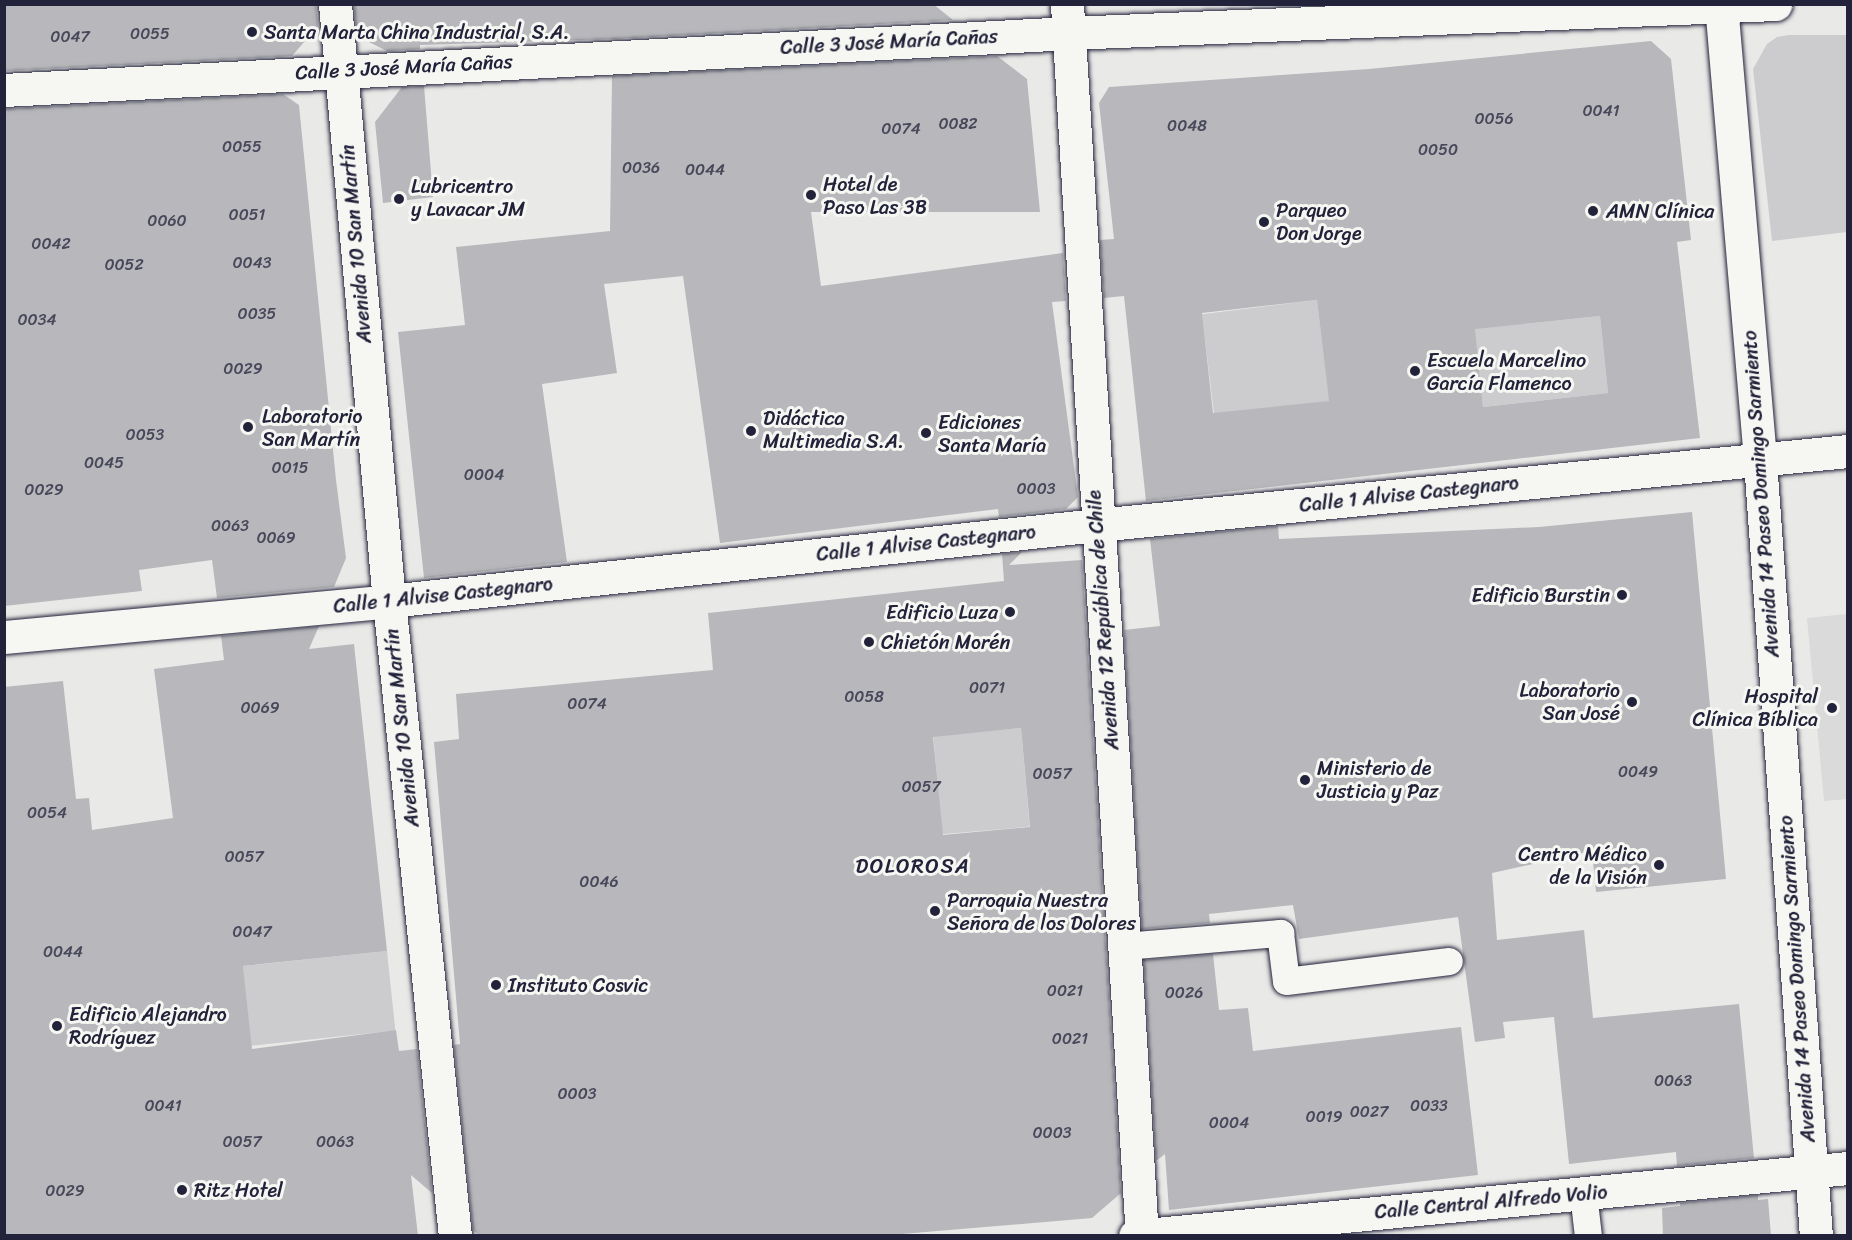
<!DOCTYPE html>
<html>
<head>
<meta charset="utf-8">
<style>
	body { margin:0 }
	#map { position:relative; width:1852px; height:1240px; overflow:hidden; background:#e9e9e7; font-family:Sriracha,sans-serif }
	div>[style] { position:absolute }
	.built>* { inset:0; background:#dadada }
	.green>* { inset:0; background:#ccccce; transform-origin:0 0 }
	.building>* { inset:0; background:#b8b8bc }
	.roads { filter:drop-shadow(0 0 2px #22223b) drop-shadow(0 0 2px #22223b) }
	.service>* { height:27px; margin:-13.5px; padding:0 13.5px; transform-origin:13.5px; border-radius:13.5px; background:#f6f6f2 }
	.minor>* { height:33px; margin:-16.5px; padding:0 16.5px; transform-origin:16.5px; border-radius:16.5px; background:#f6f6f2 }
	.tertiary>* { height:33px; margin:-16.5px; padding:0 16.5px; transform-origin:16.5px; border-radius:16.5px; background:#f6f6f2 }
	.dots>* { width:16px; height:16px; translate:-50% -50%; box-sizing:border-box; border:3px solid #f6f6f2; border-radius:50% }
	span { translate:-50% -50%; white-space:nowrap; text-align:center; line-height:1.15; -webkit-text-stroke:6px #f6f6f2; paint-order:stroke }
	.number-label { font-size:16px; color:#48485b }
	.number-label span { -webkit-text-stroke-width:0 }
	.poi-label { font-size:20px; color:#22223b }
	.left { translate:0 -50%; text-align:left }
	.right { translate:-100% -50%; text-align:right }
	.street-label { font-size:20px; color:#22223b }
	.neighbourhood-label { font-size:21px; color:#22223b; letter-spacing:1.5px }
	.frame { position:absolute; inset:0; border:6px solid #22223b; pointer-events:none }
</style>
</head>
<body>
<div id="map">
	<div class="built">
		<div style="clip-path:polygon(1847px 614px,1847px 799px,1824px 801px,1807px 618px)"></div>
	</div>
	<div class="green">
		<div style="clip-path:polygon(1789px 35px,1847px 35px,1847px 232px,1772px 241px,1753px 69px,1767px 44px,1777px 37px)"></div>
		<div style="clip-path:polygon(1517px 265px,1523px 324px,1600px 316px,1608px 393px,1483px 407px,1468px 269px)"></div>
		<div style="left:1317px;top:300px;width:102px;height:116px;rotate:83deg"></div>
		<div style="left:1021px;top:728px;width:99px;height:88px;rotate:85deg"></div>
		<div style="left:387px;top:951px;width:80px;height:145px;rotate:84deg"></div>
	</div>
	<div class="building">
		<div style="clip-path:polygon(4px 4px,316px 4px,318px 26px,292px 56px,4px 71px)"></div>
		<div style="clip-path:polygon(354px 4px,933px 4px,953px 20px,613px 39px,420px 45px,420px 49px,387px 51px,365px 40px,356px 26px)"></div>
		<div style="clip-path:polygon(evenodd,1651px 41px,1671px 59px,1691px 240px,1677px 242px,1700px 438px,1146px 501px,1124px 296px,1104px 298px,1100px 240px,1114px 239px,1099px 103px,1109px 87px,1369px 69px,1651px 41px,1317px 300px,1329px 401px,1213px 413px,1202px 313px,1317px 300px,1651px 41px,1600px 316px,1608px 393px,1483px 407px,1475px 329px,1600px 316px)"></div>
		<div style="clip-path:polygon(997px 56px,1027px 79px,1040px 212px,811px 212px,821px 286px,1063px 253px,1066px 301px,1052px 302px,1078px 497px,1066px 509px,999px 517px,998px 509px,720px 543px,683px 276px,604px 284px,617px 373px,542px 384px,567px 562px,424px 578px,398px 332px,465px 325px,456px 247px,610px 231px,612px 76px)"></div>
		<div style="clip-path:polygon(424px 86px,433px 197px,383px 203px,375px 122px,402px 87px)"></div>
		<div style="clip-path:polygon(283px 94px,299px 105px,336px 480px,346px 558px,334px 587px,217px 598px,212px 560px,139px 570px,142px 591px,4px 606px,4px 109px)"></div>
		<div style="clip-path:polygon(1692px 512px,1726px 879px,1596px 892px,1592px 851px,1492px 873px,1497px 940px,1584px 930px,1593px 1018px,1739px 1004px,1754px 1158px,1677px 1166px,1676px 1152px,1569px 1164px,1554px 1017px,1503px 1022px,1505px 1038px,1475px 1042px,1458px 917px,1299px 939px,1293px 905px,1209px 914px,1210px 923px,1142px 929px,1124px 630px,1160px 626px,1150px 539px,1278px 526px,1279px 539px,1539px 527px)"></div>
		<div style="clip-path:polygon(evenodd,1022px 552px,1009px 565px,1082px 560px,1121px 1193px,1092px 1218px,878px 1236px,479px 1236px,473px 1230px,454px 1045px,460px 1044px,434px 742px,459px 739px,456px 694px,713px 670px,708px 613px,1004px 581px,1002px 554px,1022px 552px,1021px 728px,1030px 827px,943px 835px,933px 737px,1021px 728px)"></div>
		<div style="clip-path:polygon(319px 626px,309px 649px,354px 644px,387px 951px,243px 966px,252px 1049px,396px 1030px,399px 1051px,417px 1049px,432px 1193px,411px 1175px,418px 1236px,4px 1236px,4px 687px,63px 681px,76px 799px,89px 798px,92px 830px,173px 818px,154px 669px,224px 660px,221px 636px)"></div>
		<div style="clip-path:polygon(1213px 954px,1219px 1010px,1248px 1008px,1253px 1051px,1461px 1027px,1478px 1175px,1169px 1210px,1165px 1154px,1156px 1161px,1144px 960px)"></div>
		<div style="clip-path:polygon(1758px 1195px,1758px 1200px,1768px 1199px,1771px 1236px,1663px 1236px,1662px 1208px,1680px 1206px,1680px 1203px)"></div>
	</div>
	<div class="roads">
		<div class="service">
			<div style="left:1124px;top:946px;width:157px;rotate:-4.8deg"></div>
			<div style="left:1280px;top:933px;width:48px;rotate:82.9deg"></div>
			<div style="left:1286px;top:981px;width:164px;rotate:-7deg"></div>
			<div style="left:1583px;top:1193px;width:43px;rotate:83.4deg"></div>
		</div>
		<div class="minor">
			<div style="left:1067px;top:4px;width:1234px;rotate:86.52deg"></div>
			<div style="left:1721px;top:4px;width:459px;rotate:85.1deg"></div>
			<div style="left:1760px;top:461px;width:777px;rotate:85.87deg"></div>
			<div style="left:4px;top:90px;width:1067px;rotate:-3.06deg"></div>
			<div style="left:1069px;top:33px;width:707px;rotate:-2.35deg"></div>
		</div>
		<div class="tertiary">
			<div style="left:335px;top:4px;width:599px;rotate:84.83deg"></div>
			<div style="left:389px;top:601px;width:638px;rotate:84.07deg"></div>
			<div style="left:4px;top:637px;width:387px;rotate:-5.3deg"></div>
			<div style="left:389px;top:601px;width:712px;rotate:-6.13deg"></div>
			<div style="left:1097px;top:525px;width:755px;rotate:-5.63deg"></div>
			<div style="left:1135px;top:1236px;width:716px;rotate:-5.45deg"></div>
		</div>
	</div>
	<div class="dots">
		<div style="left:252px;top:32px;background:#22223b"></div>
		<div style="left:811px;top:195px;background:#22223b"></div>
		<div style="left:399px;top:199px;background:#22223b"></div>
		<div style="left:1593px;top:211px;background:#22223b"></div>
		<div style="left:1264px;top:222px;background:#22223b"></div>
		<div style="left:1415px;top:371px;background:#22223b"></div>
		<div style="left:248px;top:427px;background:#22223b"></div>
		<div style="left:751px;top:431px;background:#22223b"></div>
		<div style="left:926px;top:433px;background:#22223b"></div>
		<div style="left:1622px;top:595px;background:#22223b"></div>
		<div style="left:1010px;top:612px;background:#22223b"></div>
		<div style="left:869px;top:642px;background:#22223b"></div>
		<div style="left:1632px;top:702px;background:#22223b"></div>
		<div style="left:1832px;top:708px;background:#22223b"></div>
		<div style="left:1305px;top:780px;background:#22223b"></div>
		<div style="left:1659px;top:865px;background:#22223b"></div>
		<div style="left:935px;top:911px;background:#22223b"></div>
		<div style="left:496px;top:985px;background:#22223b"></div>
		<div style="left:57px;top:1026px;background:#22223b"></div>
		<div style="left:182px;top:1190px;background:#22223b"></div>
	</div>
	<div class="number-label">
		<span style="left:150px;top:34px">0055</span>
		<span style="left:70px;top:37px">0047</span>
		<span style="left:1601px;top:111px">0041</span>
		<span style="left:1494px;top:119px">0056</span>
		<span style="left:958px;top:124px">0082</span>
		<span style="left:1187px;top:126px">0048</span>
		<span style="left:901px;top:129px">0074</span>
		<span style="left:242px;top:147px">0055</span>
		<span style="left:1438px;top:150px">0050</span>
		<span style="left:641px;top:168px">0036</span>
		<span style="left:705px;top:170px">0044</span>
		<span style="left:247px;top:215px">0051</span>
		<span style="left:167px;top:221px">0060</span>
		<span style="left:51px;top:244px">0042</span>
		<span style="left:252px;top:263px">0043</span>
		<span style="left:124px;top:265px">0052</span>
		<span style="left:257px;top:314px">0035</span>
		<span style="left:37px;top:320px">0034</span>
		<span style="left:243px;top:369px">0029</span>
		<span style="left:145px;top:435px">0053</span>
		<span style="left:104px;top:463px">0045</span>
		<span style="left:290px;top:468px">0015</span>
		<span style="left:484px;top:475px">0004</span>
		<span style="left:1036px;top:489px">0003</span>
		<span style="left:44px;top:490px">0029</span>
		<span style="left:230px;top:526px">0063</span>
		<span style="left:276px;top:538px">0069</span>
		<span style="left:987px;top:688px">0071</span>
		<span style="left:864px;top:697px">0058</span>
		<span style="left:587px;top:704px">0074</span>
		<span style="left:260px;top:708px">0069</span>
		<span style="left:1638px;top:772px">0049</span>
		<span style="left:1052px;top:774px">0057</span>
		<span style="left:921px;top:787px">0057</span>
		<span style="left:47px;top:813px">0054</span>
		<span style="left:244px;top:857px">0057</span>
		<span style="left:599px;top:882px">0046</span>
		<span style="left:252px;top:932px">0047</span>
		<span style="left:63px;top:952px">0044</span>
		<span style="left:1065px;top:991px">0021</span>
		<span style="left:1184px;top:993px">0026</span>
		<span style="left:1070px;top:1039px">0021</span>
		<span style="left:1673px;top:1081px">0063</span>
		<span style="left:577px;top:1094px">0003</span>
		<span style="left:163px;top:1106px">0041</span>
		<span style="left:1429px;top:1106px">0033</span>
		<span style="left:1369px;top:1112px">0027</span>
		<span style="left:1324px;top:1117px">0019</span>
		<span style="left:1229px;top:1123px">0004</span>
		<span style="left:1052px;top:1133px">0003</span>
		<span style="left:242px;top:1142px">0057</span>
		<span style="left:335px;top:1142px">0063</span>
		<span style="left:65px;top:1191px">0029</span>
	</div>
	<div class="poi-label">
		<span class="left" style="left:264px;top:32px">Santa Marta China Industrial, S.A.</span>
		<span class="left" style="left:823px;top:196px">Hotel de<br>Paso Las 3B</span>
		<span class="left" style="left:411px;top:198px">Lubricentro<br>y Lavacar JM</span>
		<span class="left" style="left:1276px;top:222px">Parqueo<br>Don Jorge</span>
		<span class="left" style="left:1606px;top:211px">AMN Clínica</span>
		<span class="left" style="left:1427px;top:372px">Escuela Marcelino<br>García Flamenco</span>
		<span class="left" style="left:262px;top:428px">Laboratorio<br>San Martín</span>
		<span class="left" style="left:763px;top:430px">Didáctica<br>Multimedia S.A.</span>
		<span class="left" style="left:938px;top:434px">Ediciones<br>Santa María</span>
		<span class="right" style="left:1610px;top:595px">Edificio Burstin</span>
		<span class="right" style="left:998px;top:612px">Edificio Luza</span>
		<span class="left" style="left:881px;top:642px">Chietón Morén</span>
		<span class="right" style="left:1620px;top:702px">Laboratorio<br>San José</span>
		<span class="right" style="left:1818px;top:708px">Hospital<br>Clínica Bíblica</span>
		<span class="left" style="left:1317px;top:780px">Ministerio de<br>Justicia y Paz</span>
		<span class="right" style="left:1647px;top:866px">Centro Médico<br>de la Visión</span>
		<span class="left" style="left:947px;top:912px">Parroquia Nuestra<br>Señora de los Dolores</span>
		<span class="left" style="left:508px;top:985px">Instituto Cosvic</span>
		<span class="left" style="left:69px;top:1026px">Edificio Alejandro<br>Rodríguez</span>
		<span class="left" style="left:194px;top:1190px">Ritz Hotel</span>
	</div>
	<div class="street-label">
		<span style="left:889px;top:42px;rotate:-3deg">Calle 3 José María Cañas</span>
		<span style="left:404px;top:67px;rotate:-3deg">Calle 3 José María Cañas</span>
		<span style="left:356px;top:244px;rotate:-95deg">Avenida 10 San Martín</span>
		<span style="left:1409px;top:494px;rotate:-6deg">Calle 1 Alvise Castegnaro</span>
		<span style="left:1761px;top:494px;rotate:-94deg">Avenida 14 Paseo Domingo Sarmiento</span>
		<span style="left:926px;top:543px;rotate:-6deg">Calle 1 Alvise Castegnaro</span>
		<span style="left:443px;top:595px;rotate:-6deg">Calle 1 Alvise Castegnaro</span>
		<span style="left:1103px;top:620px;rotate:-94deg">Avenida 12 República de Chile</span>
		<span style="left:402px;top:728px;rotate:-96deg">Avenida 10 San Martín</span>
		<span style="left:1797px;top:979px;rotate:-94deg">Avenida 14 Paseo Domingo Sarmiento</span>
		<span style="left:1491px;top:1202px;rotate:-5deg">Calle Central Alfredo Volio</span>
	</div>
	<div class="neighbourhood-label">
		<span style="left:913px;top:866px">DOLOROSA</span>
	</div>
	<div class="frame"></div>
</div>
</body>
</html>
